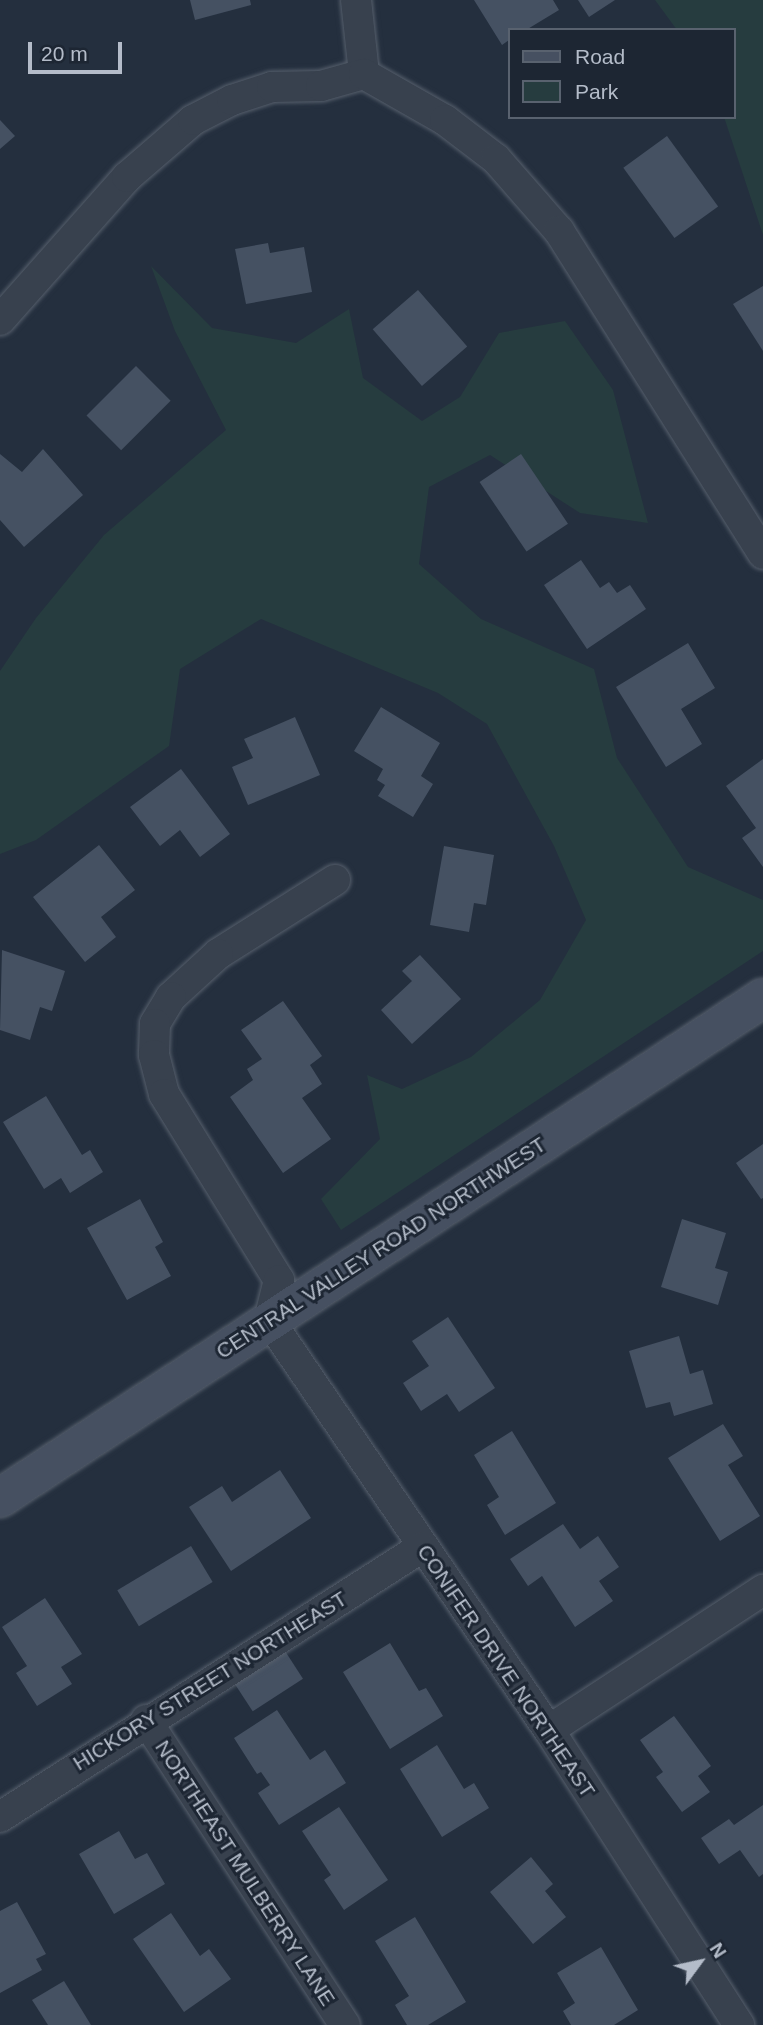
<!DOCTYPE html>
<html>
<head>
<meta charset="utf-8">
<style>
	body { margin:0 }
	#map { position:relative; width:763px; height:2025px; overflow:hidden; background:#242f3e; font-family:Arial,sans-serif }
	div>[style] { position:absolute }
	.green>* { inset:0; background:#263c3f }
	.building>* { inset:0; background:#455162; transform-origin:0 0 }
	.roads { filter:drop-shadow(0 0 2px #565f6c) drop-shadow(0 0 2px #565f6c) }
	.street>* { height:30px; margin:-15px; padding:0 15px; transform-origin:15px; border-radius:15px; background:#38414e }
	.secondary>* { height:38px; margin:-19px; padding:0 19px; transform-origin:19px; border-radius:19px; background:#465061 }
	span { translate:-50% -50%; white-space:nowrap; text-align:center; line-height:1.15; -webkit-text-stroke:6px #1d2633; paint-order:stroke }
	.street-label { font-size:21px; color:#b4bcc9 }
	.legend { position:absolute; left:508px; top:28px; width:228px; height:91px; box-sizing:border-box; background:#1d2633; border:2px solid #59626f; margin:0; padding:9px 12px; list-style:none; font-size:21px; color:#b4bcc9 }
	.legend li { display:flex; align-items:center; gap:14px; height:35px }
	.legend b { width:35px; border:2px solid #59626f }
	.north { position:absolute; left:665px; top:1927px; width:70px; height:70px; -webkit-text-stroke:5px #1d2633; paint-order:stroke; rotate:57deg; font-size:19px; font-weight:700; line-height:28px; text-align:center; color:#b4bcc9 }
	.north::after { content:''; display:block; margin:auto; width:24px; height:32px; background:#b4bcc9; clip-path:polygon(50% 0,100% 100%,50% 72%,0 100%) }
	.scale { position:absolute; left:28px; top:42px; width:94px; height:32px; box-sizing:border-box; border:4px solid #b4bcc9; border-top:0; padding-left:9px; font-size:21px; line-height:24px; white-space:nowrap; color:#b4bcc9; -webkit-text-stroke:5px #1d2633; paint-order:stroke }
</style>
</head>
<body>
<div id="map">
	<div class="green">
		<div style="clip-path:polygon(655px 0,763px 0,763px 235px,724px 117px,733px 117px,733px 30px,677px 30px)"></div>
		<div style="clip-path:polygon(151px 266px,212px 328px,296px 343px,349px 309px,363px 378px,422px 421px,460px 397px,499px 333px,565px 321px,613px 390px,648px 523px,580px 513px,490px 455px,429px 487px,419px 564px,481px 619px,594px 669px,617px 758px,688px 867px,763px 900px,763px 951px,341px 1230px,321px 1199px,380px 1139px,367px 1075px,402px 1089px,471px 1057px,540px 1000px,586px 920px,554px 846px,487px 724px,438px 693px,261px 619px,180px 669px,169px 746px,36px 840px,0 854px,0 671px,36px 618px,104px 535px,226px 430px,175px 331px)"></div>
	</div>
	<div class="building">
		<div style="clip-path:polygon(190px 0,250px 0,251px 5px,195px 20px)"></div>
		<div style="clip-path:polygon(474px 0,553px 0,559px 10px,526px 30px,509px 30px,509px 40px,502px 45px)"></div>
		<div style="clip-path:polygon(578px 0,615px 0,589px 17px)"></div>
		<div style="clip-path:polygon(0 120px,15px 136px,0 149px)"></div>
		<div style="left:667px;top:136px;width:87px;height:54px;rotate:54deg"></div>
		<div style="clip-path:polygon(268px 243px,270px 253px,304px 247px,312px 292px,246px 304px,235px 249px)"></div>
		<div style="clip-path:polygon(763px 286px,763px 351px,733px 304px)"></div>
		<div style="left:418px;top:290px;width:75px;height:60px;rotate:49deg"></div>
		<div style="left:136px;top:366px;width:49px;height:70px;rotate:45deg"></div>
		<div style="clip-path:polygon(43px 449px,83px 495px,24px 547px,0 520px,0 454px,22px 472px)"></div>
		<div style="left:521px;top:454px;width:84px;height:50px;rotate:56deg"></div>
		<div style="clip-path:polygon(581px 560px,600px 588px,609px 582px,617px 593px,630px 585px,646px 609px,587px 649px,544px 585px)"></div>
		<div style="clip-path:polygon(688px 643px,715px 688px,681px 709px,702px 744px,666px 767px,616px 687px)"></div>
		<div style="clip-path:polygon(381px 707px,440px 743px,421px 776px,433px 784px,413px 817px,378px 796px,385px 785px,377px 780px,383px 769px,354px 751px)"></div>
		<div style="clip-path:polygon(295px 717px,320px 775px,248px 805px,232px 767px,253px 758px,244px 739px)"></div>
		<div style="clip-path:polygon(763px 759px,763px 867px,742px 838px,756px 828px,726px 786px)"></div>
		<div style="clip-path:polygon(181px 769px,230px 834px,200px 857px,180px 830px,160px 846px,130px 807px)"></div>
		<div style="clip-path:polygon(99px 845px,135px 890px,101px 917px,116px 937px,85px 962px,33px 897px)"></div>
		<div style="clip-path:polygon(444px 846px,494px 855px,486px 905px,474px 903px,469px 932px,430px 925px)"></div>
		<div style="clip-path:polygon(2px 950px,65px 971px,52px 1011px,40px 1007px,30px 1040px,0 1030px)"></div>
		<div style="clip-path:polygon(420px 955px,461px 999px,412px 1044px,381px 1010px,412px 981px,402px 971px)"></div>
		<div style="clip-path:polygon(283px 1001px,322px 1056px,310px 1065px,322px 1084px,302px 1098px,331px 1139px,283px 1173px,230px 1097px,253px 1080px,247px 1069px,262px 1059px,241px 1030px)"></div>
		<div style="clip-path:polygon(46px 1096px,82px 1155px,90px 1150px,103px 1172px,70px 1193px,61px 1178px,44px 1189px,3px 1122px)"></div>
		<div style="clip-path:polygon(763px 1144px,763px 1198px,761px 1199px,736px 1163px)"></div>
		<div style="clip-path:polygon(140px 1199px,163px 1242px,155px 1247px,171px 1276px,127px 1300px,87px 1228px)"></div>
		<div style="clip-path:polygon(682px 1219px,726px 1233px,715px 1268px,728px 1272px,718px 1305px,661px 1287px)"></div>
		<div style="clip-path:polygon(448px 1317px,495px 1388px,459px 1412px,447px 1394px,421px 1411px,403px 1383px,429px 1366px,412px 1341px)"></div>
		<div style="clip-path:polygon(679px 1336px,690px 1374px,703px 1370px,713px 1404px,674px 1416px,670px 1402px,646px 1408px,629px 1351px)"></div>
		<div style="clip-path:polygon(723px 1424px,743px 1456px,728px 1465px,760px 1516px,720px 1541px,668px 1458px)"></div>
		<div style="clip-path:polygon(512px 1431px,556px 1503px,505px 1535px,487px 1505px,499px 1497px,474px 1455px)"></div>
		<div style="clip-path:polygon(280px 1470px,311px 1518px,231px 1571px,189px 1507px,222px 1486px,232px 1502px)"></div>
		<div style="clip-path:polygon(563px 1524px,580px 1549px,598px 1536px,619px 1567px,599px 1581px,613px 1601px,575px 1627px,542px 1576px,528px 1586px,510px 1559px)"></div>
		<div style="left:191px;top:1546px;width:42px;height:86px;rotate:59deg"></div>
		<div style="clip-path:polygon(45px 1598px,82px 1654px,61px 1667px,72px 1684px,37px 1706px,16px 1673px,27px 1666px,2px 1627px)"></div>
		<div style="clip-path:polygon(390px 1643px,419px 1691px,426px 1688px,443px 1716px,390px 1749px,343px 1672px)"></div>
		<div style="left:285px;top:1651px;width:33px;height:60px;rotate:57deg"></div>
		<div style="clip-path:polygon(277px 1710px,310px 1760px,325px 1750px,346px 1783px,279px 1825px,258px 1793px,270px 1785px,261px 1772px,257px 1774px,234px 1738px)"></div>
		<div style="clip-path:polygon(674px 1716px,711px 1766px,698px 1776px,710px 1792px,682px 1812px,656px 1777px,663px 1772px,640px 1740px)"></div>
		<div style="clip-path:polygon(437px 1745px,464px 1789px,474px 1783px,489px 1808px,442px 1837px,400px 1769px)"></div>
		<div style="clip-path:polygon(763px 1805px,763px 1874px,759px 1877px,740px 1850px,719px 1864px,701px 1838px,729px 1819px,734px 1825px)"></div>
		<div style="clip-path:polygon(339px 1807px,388px 1880px,344px 1910px,324px 1880px,331px 1875px,302px 1831px)"></div>
		<div style="clip-path:polygon(119px 1831px,135px 1859px,147px 1853px,165px 1884px,114px 1914px,79px 1854px)"></div>
		<div style="clip-path:polygon(531px 1857px,553px 1884px,545px 1891px,566px 1917px,533px 1944px,490px 1892px)"></div>
		<div style="clip-path:polygon(17px 1902px,46px 1954px,36px 1959px,42px 1970px,0 1993px,0 1911px)"></div>
		<div style="clip-path:polygon(171px 1913px,200px 1956px,209px 1949px,231px 1979px,184px 2012px,133px 1939px)"></div>
		<div style="clip-path:polygon(415px 1917px,466px 2002px,428px 2025px,407px 2025px,395px 2005px,409px 1996px,375px 1941px)"></div>
		<div style="clip-path:polygon(601px 1947px,638px 2010px,614px 2025px,571px 2025px,563px 2011px,575px 2003px,557px 1973px)"></div>
		<div style="clip-path:polygon(64px 1981px,91px 2025px,48px 2025px,32px 2000px)"></div>
	</div>
	<div class="roads">
		<div class="street">
			<div style="left:356px;top:0;width:74px;rotate:83.8deg"></div>
			<div style="left:0;top:320px;width:191px;rotate:-48.4deg"></div>
			<div style="left:127px;top:177px;width:87px;rotate:-40.8deg"></div>
			<div style="left:193px;top:120px;width:44px;rotate:-27.1deg"></div>
			<div style="left:232px;top:100px;width:42px;rotate:-18deg"></div>
			<div style="left:272px;top:87px;width:49px;rotate:-1.2deg"></div>
			<div style="left:321px;top:86px;width:45px;rotate:-15.6deg"></div>
			<div style="left:364px;top:74px;width:93px;rotate:29.6deg"></div>
			<div style="left:445px;top:120px;width:64px;rotate:37.4deg"></div>
			<div style="left:496px;top:159px;width:96px;rotate:48.8deg"></div>
			<div style="left:559px;top:231px;width:382px;rotate:57.7deg"></div>
			<div style="left:335px;top:880px;width:138px;rotate:147.7deg"></div>
			<div style="left:218px;top:954px;width:64px;rotate:137.5deg"></div>
			<div style="left:171px;top:997px;width:31px;rotate:121deg"></div>
			<div style="left:155px;top:1024px;width:31px;rotate:92deg"></div>
			<div style="left:154px;top:1055px;width:40px;rotate:75.6deg"></div>
			<div style="left:164px;top:1094px;width:219px;rotate:58.3deg"></div>
			<div style="left:279px;top:1280px;width:41px;rotate:104deg"></div>
			<div style="left:269px;top:1320px;width:496px;rotate:55.7deg"></div>
			<div style="left:549px;top:1730px;width:351px;rotate:57.2deg"></div>
			<div style="left:146px;top:1720px;width:364px;rotate:56.9deg"></div>
			<div style="left:549px;top:1730px;width:256px;rotate:-33.2deg"></div>
			<div style="left:0;top:1817px;width:500px;rotate:-32.6deg"></div>
		</div>
		<div class="secondary">
			<div style="left:0;top:1498px;width:912px;rotate:-33.24deg"></div>
		</div>
	</div>
	<div class="street-label">
		<span style="left:381px;top:1248px;rotate:-33deg">CENTRAL VALLEY ROAD NORTHWEST</span>
		<span style="left:506px;top:1671px;rotate:56deg">CONIFER DRIVE NORTHEAST</span>
		<span style="left:210px;top:1681px;rotate:-32deg">HICKORY STREET NORTHEAST</span>
		<span style="left:245px;top:1873px;rotate:57deg">NORTHEAST MULBERRY LANE</span>
	</div>
	<ul class="legend">
	<li><b style="height:9px;background:#465061"></b>Road</li>
	<li><b style="height:19px;background:#263c3f"></b>Park</li>
	</ul>
	<div class="north">N</div>
	<div class="scale">20 m</div>
</div>
</body>
</html>
